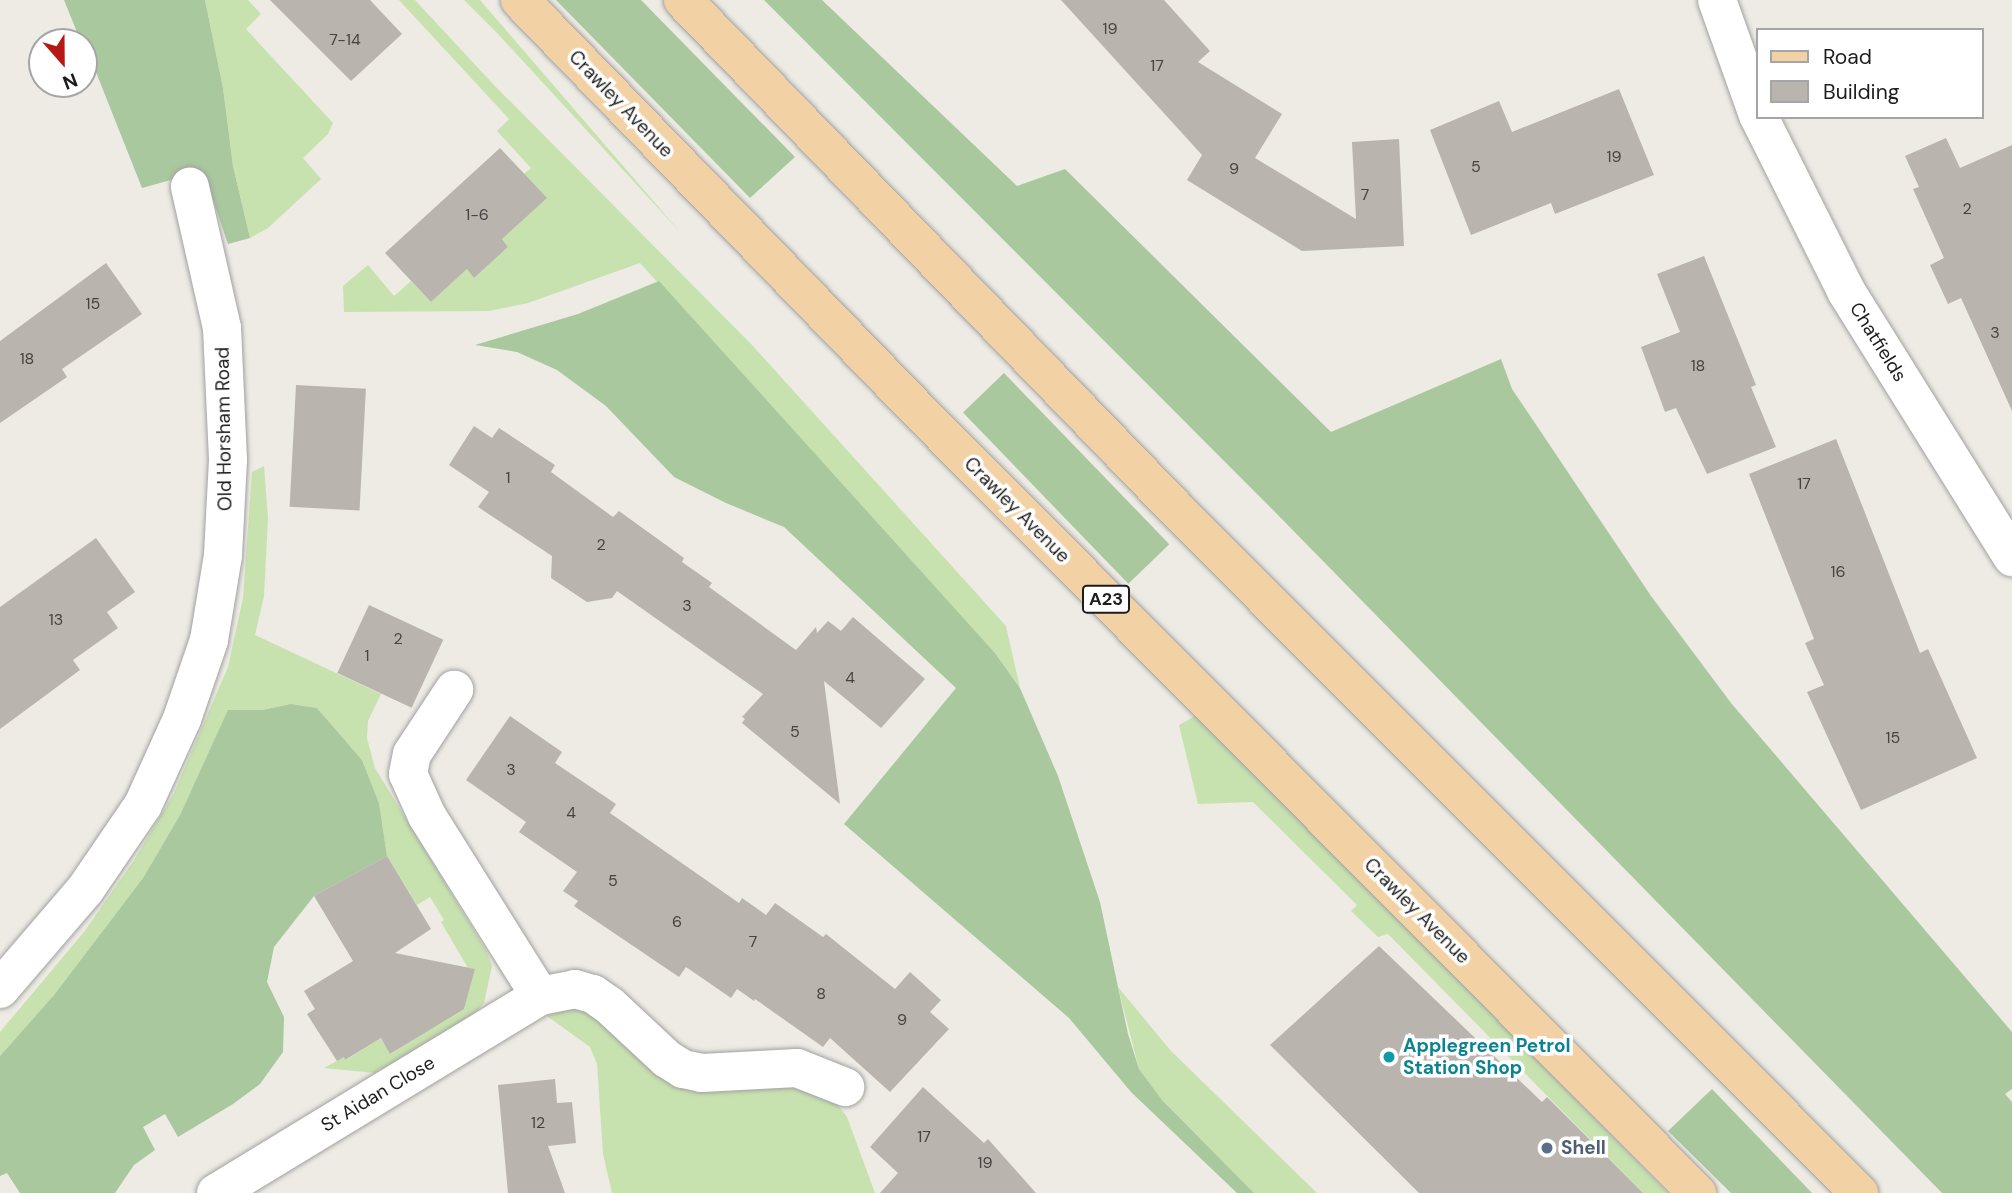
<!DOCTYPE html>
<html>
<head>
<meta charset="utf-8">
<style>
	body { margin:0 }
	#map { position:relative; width:2012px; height:1193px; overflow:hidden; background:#edebe4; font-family:"DM Sans",sans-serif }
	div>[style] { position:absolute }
	.grass>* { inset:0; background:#c8e2af }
	.forest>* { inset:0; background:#a9c89e; transform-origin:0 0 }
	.building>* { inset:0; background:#bab4ae; transform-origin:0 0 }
	.roads { filter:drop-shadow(0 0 2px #a1a1a1) drop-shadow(0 0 2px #a1a1a1) }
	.minor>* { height:38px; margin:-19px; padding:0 19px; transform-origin:19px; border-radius:19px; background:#fff }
	.primary>* { height:38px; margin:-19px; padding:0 19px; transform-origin:19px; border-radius:19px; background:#f2d2a5 }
	.dots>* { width:19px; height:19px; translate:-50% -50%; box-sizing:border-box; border:4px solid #fff; border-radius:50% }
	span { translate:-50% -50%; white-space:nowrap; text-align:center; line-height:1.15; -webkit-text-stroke:7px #fff; paint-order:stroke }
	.number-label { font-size:16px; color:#444341 }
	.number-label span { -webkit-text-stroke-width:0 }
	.shield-label span { padding:2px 5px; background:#fff; border:2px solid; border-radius:5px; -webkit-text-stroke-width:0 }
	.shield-label { font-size:18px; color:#1d1d1d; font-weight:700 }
	.street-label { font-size:19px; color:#1d1d1d }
	.culture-label { font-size:19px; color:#0d838f; font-weight:700 }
	.left { translate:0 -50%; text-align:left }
	.service-label { font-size:19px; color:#4e5e75; font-weight:700 }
	.legend { position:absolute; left:1756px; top:28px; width:228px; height:91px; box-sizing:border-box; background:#fff; border:2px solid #a5a5a5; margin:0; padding:9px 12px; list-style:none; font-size:21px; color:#1d1d1d }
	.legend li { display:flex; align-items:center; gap:14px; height:35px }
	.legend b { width:35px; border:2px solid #a5a5a5 }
	.north { position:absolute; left:28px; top:28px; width:70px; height:70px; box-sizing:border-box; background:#fff; border:2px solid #a5a5a5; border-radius:50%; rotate:159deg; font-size:19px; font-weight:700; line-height:28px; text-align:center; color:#1d1d1d }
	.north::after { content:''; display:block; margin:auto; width:24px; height:32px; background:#b61815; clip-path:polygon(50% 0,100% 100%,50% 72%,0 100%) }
</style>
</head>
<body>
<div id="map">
	<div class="grass">
		<div style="clip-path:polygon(205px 0,248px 0,261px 14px,246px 29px,333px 123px,328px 134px,303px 158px,321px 179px,268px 228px,250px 238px,233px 166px,223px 88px)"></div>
		<div style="clip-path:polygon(399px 0,415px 0,493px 84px,753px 346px,1006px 626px,1020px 688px,995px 653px,640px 263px,528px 303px,489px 311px,344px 312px,343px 286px,368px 265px,394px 296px,411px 281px,431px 302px,467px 269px,475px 277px,508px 247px,502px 239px,546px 198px,524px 174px,531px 168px,497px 131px,509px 119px)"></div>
		<div style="clip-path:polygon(464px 0,480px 0,681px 233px,498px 34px)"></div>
		<div style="clip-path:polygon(264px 466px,268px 518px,264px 596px,255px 635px,381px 694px,368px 721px,367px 738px,375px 768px,487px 952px,492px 966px,484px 1003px,469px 1020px,375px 1073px,324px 1068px,344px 1057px,346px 1060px,381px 1038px,391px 1054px,414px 1039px,412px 1035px,459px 1008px,464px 1009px,474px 969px,468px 968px,441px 922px,444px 920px,430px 897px,417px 905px,387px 856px,379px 803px,362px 760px,317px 708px,291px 704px,262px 710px,229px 710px,180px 815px,143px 878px,54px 995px,0 1056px,0 1032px,84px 932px,134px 860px,173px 795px,228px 667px,243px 598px,252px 472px)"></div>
		<div style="clip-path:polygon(1195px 716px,1400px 921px,1668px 1193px,1643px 1193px,1388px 934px,1378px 937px,1351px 911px,1357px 905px,1253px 802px,1198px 804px,1179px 725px)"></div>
		<div style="clip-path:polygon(1118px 987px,1171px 1051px,1317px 1193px,1254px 1193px,1163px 1101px,1139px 1069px)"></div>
		<div style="clip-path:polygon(564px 1010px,581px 1010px,600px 1015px,650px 1064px,790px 1081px,831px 1096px,847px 1117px,875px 1193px,612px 1193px,603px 1154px,597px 1064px,590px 1047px,547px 1016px)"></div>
	</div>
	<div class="forest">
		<div style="clip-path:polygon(64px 0,205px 0,223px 88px,233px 166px,250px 238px,228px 244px,203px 171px,142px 188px,84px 42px,81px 42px)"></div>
		<div style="clip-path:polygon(556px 0,641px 0,795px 157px,750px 198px)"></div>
		<div style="clip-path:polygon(764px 0,822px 0,1017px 186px,1065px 169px,1331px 432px,1501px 359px,1512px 389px,1651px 596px,1731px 703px,2012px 1032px,2012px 1089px,2005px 1094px,2012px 1102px,2012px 1193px,1942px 1193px,1275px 512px)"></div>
		<div style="clip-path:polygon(659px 281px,995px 653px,1020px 688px,1058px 776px,1100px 902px,1128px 1034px,1139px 1069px,1163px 1101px,1254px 1193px,1237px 1193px,1131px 1092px,1069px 1018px,844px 824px,956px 688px,784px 527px,726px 503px,674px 477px,606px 406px,557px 370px,517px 352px,475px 345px,578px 314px)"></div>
		<div style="left:1004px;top:373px;width:238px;height:57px;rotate:46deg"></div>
		<div style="clip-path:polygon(291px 704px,317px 708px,362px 760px,379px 803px,387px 856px,314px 896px,274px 947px,267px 982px,284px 1017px,283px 1052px,260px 1084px,233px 1104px,178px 1137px,165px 1114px,143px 1127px,155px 1150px,134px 1165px,115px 1193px,20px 1193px,7px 1173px,0 1176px,0 1056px,54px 995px,143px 878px,180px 815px,228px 710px,262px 710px)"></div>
		<div style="clip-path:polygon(1712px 1089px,1812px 1193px,1731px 1193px,1668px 1131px)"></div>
	</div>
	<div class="building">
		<div style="clip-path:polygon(270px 0,370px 0,402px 34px,351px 81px)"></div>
		<div style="clip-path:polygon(1061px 0,1164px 0,1210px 51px,1198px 62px,1282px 114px,1255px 158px,1356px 219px,1352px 142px,1399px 139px,1404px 246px,1302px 251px,1187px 180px,1202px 155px)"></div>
		<div style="clip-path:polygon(1619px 89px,1654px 175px,1555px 214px,1551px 203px,1471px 235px,1430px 130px,1499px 101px,1512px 132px)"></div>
		<div style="clip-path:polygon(1946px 138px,1960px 168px,2012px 145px,2012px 411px,1961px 298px,1948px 304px,1930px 265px,1944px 258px,1913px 189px,1919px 187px,1905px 156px)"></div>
		<div style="clip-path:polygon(500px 148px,547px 198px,502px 239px,508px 247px,474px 278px,467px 269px,431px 302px,385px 253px)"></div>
		<div style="clip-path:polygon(1704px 256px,1756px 385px,1751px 387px,1776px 447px,1707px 474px,1676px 408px,1665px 412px,1641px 347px,1680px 332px,1657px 274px)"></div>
		<div style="clip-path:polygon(106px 263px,142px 314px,62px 369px,67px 377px,0 423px,0 341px)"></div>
		<div style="left:296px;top:385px;width:70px;height:122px;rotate:3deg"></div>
		<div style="clip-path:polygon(474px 426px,492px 438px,499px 428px,555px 465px,551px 472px,613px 517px,619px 511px,684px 558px,682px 562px,712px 583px,709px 587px,796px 650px,816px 627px,817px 633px,828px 621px,841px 631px,853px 617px,925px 679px,881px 728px,824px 681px,840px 804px,742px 723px,745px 719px,742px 717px,763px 694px,617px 591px,612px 598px,587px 602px,551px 578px,552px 556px,478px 507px,489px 492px,449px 465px)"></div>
		<div style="clip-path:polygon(1836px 439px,1920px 653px,1928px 649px,1977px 758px,1861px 810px,1807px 692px,1824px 685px,1805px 643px,1814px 639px,1749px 474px)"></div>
		<div style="clip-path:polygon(96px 538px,135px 592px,107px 612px,118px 628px,73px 660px,80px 670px,0 729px,0 607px)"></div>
		<div style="left:369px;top:605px;width:82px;height:75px;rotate:25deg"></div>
		<div style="clip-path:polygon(510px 716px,562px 752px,555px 763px,616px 804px,610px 813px,739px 903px,742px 898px,766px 915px,775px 903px,823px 937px,826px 934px,895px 989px,910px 972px,941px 1000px,930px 1012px,949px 1029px,890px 1092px,830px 1038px,823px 1047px,755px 999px,754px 1001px,737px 989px,731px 998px,686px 967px,679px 977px,574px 906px,578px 901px,563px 891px,577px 872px,519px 832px,526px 822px,466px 780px)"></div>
		<div style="clip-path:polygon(387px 856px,431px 929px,395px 953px,475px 969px,464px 1009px,390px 1054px,381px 1038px,345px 1060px,344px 1057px,337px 1061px,307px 1014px,315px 1009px,304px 991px,353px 961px,314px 896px)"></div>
		<div style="clip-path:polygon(1379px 946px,1542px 1102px,1547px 1097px,1643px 1193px,1419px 1193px,1270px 1045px)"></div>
		<div style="clip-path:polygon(555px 1079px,557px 1103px,572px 1102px,576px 1143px,548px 1146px,565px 1193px,508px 1193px,498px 1085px)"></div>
		<div style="clip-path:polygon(923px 1087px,984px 1143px,988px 1139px,1036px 1193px,880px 1193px,898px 1173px,870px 1147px)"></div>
	</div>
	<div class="roads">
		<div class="minor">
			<div style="left:1717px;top:0;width:122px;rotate:70.4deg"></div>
			<div style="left:1759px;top:117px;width:195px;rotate:63.4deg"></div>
			<div style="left:1846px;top:291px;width:314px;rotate:58deg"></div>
			<div style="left:0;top:989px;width:130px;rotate:-49.4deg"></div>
			<div style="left:85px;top:890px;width:103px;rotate:-55.7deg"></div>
			<div style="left:143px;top:805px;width:94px;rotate:-65.6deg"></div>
			<div style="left:182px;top:719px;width:83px;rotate:-71.1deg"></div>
			<div style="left:209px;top:640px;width:86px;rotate:-80.6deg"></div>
			<div style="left:223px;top:555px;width:95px;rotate:-87deg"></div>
			<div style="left:228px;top:460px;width:132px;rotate:-92.6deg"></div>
			<div style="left:222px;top:328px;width:145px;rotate:-102.8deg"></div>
			<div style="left:540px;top:996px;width:36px;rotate:-11deg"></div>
			<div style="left:575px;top:989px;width:19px;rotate:16deg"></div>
			<div style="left:593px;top:994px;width:19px;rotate:35deg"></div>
			<div style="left:609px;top:1005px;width:79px;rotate:43deg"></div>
			<div style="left:667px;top:1059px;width:19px;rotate:32deg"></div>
			<div style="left:683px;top:1069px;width:19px;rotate:12deg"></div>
			<div style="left:702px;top:1073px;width:95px;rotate:-3deg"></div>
			<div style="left:797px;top:1068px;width:52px;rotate:21.6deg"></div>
			<div style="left:216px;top:1193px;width:379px;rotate:-31.3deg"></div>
			<div style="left:540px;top:996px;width:213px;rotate:-122.1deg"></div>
			<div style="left:427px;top:816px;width:46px;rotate:-114.3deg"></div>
			<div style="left:408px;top:774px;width:20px;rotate:-79deg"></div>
			<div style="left:412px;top:754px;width:77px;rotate:-56.7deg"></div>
		</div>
		<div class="primary">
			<div style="left:520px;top:0;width:574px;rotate:45.85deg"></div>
			<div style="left:920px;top:412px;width:1102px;rotate:45.15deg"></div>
			<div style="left:683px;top:0;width:711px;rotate:45.91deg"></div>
			<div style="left:1178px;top:511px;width:964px;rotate:45.04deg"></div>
		</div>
	</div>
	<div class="dots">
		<div style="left:1389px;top:1057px;background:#0f9aa8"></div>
		<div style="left:1547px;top:1148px;background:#5c6f8a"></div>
	</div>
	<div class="number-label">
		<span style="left:1110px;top:29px">19</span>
		<span style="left:345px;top:40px">7-14</span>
		<span style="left:1157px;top:66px">17</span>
		<span style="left:1614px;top:157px">19</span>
		<span style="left:1476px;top:167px">5</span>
		<span style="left:1234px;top:169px">9</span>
		<span style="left:1365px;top:195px">7</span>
		<span style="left:1967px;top:209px">2</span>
		<span style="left:477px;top:215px">1-6</span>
		<span style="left:93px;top:304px">15</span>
		<span style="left:1995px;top:333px">3</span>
		<span style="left:27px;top:359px">18</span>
		<span style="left:1698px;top:366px">18</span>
		<span style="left:508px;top:478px">1</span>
		<span style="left:1804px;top:484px">17</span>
		<span style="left:601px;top:545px">2</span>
		<span style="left:1838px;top:572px">16</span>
		<span style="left:687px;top:606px">3</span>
		<span style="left:56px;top:620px">13</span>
		<span style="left:398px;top:639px">2</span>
		<span style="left:367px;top:656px">1</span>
		<span style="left:850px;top:678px">4</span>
		<span style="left:795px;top:732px">5</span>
		<span style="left:1893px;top:738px">15</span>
		<span style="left:511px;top:770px">3</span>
		<span style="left:571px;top:813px">4</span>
		<span style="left:613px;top:881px">5</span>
		<span style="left:677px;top:922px">6</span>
		<span style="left:753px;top:942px">7</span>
		<span style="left:821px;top:994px">8</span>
		<span style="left:902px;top:1020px">9</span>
		<span style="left:538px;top:1123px">12</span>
		<span style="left:924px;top:1137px">17</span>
		<span style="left:985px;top:1163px">19</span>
	</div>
	<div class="shield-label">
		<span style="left:1106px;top:599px">A23</span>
	</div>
	<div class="street-label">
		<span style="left:621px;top:104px;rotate:46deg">Crawley Avenue</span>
		<span style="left:1878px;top:342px;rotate:58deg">Chatfields</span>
		<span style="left:224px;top:429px;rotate:-91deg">Old Horsham Road</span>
		<span style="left:1017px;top:510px;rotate:45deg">Crawley Avenue</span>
		<span style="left:1417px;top:911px;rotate:45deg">Crawley Avenue</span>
		<span style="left:378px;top:1094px;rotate:-31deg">St Aidan Close</span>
	</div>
	<div class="culture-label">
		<span class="left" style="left:1403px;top:1057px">Applegreen Petrol<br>Station Shop</span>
	</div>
	<div class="service-label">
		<span class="left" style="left:1561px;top:1148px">Shell</span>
	</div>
	<ul class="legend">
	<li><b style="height:9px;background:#f2d2a5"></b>Road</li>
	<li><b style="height:19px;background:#bab4ae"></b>Building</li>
	</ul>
	<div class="north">N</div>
</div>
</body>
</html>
